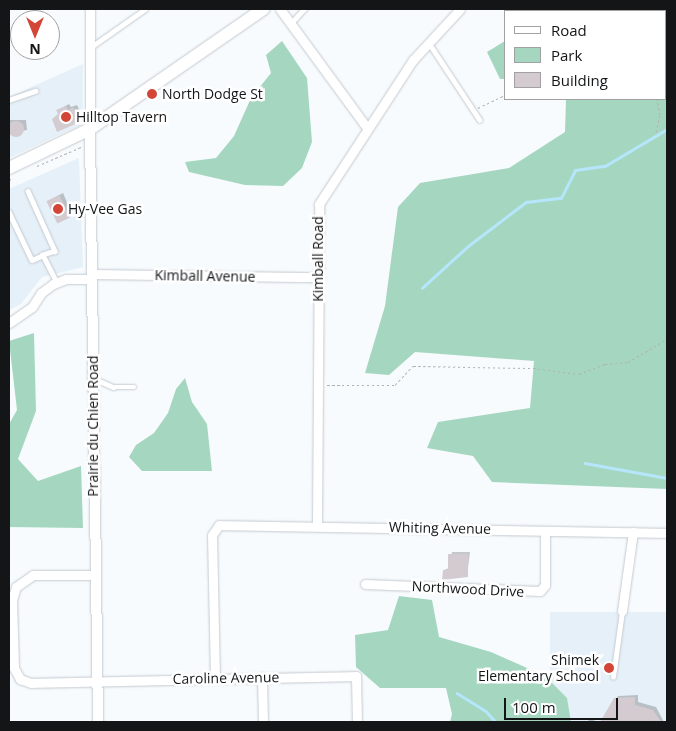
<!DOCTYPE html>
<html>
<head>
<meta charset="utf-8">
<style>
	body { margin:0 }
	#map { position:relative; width:676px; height:731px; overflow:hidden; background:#f7fbfe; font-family:"Open Sans",sans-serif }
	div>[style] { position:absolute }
	.built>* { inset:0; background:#e6f0f8; transform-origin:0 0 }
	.green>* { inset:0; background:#a5d7c0 }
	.shadow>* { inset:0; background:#0003 }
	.stream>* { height:2.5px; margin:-1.25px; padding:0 1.25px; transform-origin:1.25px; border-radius:1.25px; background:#b5e6fb }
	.building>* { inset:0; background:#d3cbcf; transform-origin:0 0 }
	.round { border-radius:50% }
	.path>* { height:1px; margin-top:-0.5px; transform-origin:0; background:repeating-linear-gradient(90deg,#afb2b5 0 2.5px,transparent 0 5px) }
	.roads { filter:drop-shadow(0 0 1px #c4cad0) drop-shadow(0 0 1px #c4cad0) }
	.service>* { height:4.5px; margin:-2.25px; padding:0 2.25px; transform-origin:2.25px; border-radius:2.25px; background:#fff }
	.minor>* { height:9px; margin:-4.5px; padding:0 4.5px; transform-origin:4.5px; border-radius:4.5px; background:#fff }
	.tertiary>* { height:10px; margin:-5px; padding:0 5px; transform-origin:5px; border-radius:5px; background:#fff }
	.primary>* { height:12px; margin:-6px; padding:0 6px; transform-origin:6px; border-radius:6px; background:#fff }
	.dots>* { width:14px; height:14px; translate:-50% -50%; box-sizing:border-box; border:2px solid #fff; border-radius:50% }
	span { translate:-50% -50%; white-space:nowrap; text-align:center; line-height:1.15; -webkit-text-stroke:5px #fff; paint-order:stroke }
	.poi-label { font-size:14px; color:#131517 }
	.left { translate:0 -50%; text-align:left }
	.right { translate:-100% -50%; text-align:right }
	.street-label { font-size:14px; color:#131517 }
	.frame { position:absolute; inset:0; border:10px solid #131517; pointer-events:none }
	.legend { position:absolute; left:504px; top:10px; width:162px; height:90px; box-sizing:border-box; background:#fff; border:1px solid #a1a1a2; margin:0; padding:6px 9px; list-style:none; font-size:15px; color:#131517 }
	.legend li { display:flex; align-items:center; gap:10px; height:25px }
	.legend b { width:25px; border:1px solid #a1a1a2 }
	.north { position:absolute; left:10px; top:10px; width:50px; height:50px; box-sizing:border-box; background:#fff; border:1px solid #a1a1a2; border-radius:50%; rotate:180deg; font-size:14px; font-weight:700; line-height:20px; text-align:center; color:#131517 }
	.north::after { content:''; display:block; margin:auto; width:18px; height:22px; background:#d24537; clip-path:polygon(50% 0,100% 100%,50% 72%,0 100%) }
	.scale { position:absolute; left:504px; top:698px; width:114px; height:22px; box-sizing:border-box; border:2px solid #131517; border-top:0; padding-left:6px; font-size:15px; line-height:18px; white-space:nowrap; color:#131517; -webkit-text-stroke:4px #fff; paint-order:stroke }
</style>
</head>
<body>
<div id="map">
	<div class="built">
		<div style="clip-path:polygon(83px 64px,83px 124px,9px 158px,9px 97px)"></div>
		<div style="clip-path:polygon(79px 158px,83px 267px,42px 277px,21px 304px,9px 310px,9px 189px)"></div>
		<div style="left:550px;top:612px;width:117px;height:110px"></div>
	</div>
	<div class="green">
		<div style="clip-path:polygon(558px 9px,667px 9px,667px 489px,492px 482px,473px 456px,427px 448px,438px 422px,530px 408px,534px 361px,415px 352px,389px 375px,365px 373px,385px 306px,398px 207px,420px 183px,509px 168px,565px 132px,566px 99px,665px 99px,665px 11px,554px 11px)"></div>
		<div style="clip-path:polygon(282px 41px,307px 78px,312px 142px,302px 168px,283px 186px,245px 185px,189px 172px,185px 162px,216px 158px,234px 136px,251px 98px,271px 73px,266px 55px)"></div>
		<div style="clip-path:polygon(505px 41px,505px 79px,500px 79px,487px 52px)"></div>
		<div style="clip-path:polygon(34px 333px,36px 411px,18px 459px,38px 481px,81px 466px,83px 528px,9px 527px,9px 424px,17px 410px,9px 341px)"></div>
		<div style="clip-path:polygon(185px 378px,192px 402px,207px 424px,212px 471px,142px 471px,129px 457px,136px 445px,154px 433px,168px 413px,176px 389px)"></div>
		<div style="clip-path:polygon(399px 596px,432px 600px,439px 637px,491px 652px,545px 676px,567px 698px,571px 722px,450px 722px,452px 714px,446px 688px,380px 688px,356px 667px,355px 635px,388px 630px)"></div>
	</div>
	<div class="shadow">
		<div style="clip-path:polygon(69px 104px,71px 107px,77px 105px,83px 118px,80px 121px,59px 114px,58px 110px)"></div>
		<div style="clip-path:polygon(9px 120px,26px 120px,27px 130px,9px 133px)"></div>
		<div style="clip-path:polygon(63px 193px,72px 214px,69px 217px,48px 201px)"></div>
		<div style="clip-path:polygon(452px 552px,470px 552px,467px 576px,444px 570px,449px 568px)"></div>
		<div style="clip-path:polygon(638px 695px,638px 702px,656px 707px,664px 722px,602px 722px,618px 696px)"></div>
		<div style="clip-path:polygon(590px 719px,599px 722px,587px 722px)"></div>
	</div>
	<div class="stream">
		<div style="left:422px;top:288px;width:62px;rotate:-42.4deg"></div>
		<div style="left:468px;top:246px;width:73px;rotate:-37.2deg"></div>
		<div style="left:526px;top:202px;width:35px;rotate:-7deg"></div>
		<div style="left:561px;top:198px;width:31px;rotate:-63deg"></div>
		<div style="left:575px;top:170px;width:30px;rotate:-8deg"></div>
		<div style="left:605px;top:166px;width:72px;rotate:-30.8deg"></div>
		<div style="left:585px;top:463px;width:83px;rotate:10.4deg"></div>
		<div style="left:457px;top:693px;width:34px;rotate:32deg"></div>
		<div style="left:486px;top:711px;width:15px;rotate:48deg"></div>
	</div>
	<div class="building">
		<div style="clip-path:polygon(66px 106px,68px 110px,73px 107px,80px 122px,57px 132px,52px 119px,58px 114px,56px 110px)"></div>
		<div class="round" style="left:8px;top:121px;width:16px;height:16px"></div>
		<div style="left:59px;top:195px;width:25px;height:14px;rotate:64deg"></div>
		<div style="clip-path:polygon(448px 554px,468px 554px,468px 577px,442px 580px,443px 570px,448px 570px)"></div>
		<div style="clip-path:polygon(635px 697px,635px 705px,653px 710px,661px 722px,600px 722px,614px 698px)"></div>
	</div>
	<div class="path">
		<div style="left:478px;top:108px;width:30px;rotate:-26deg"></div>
		<div style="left:656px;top:132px;width:17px;rotate:-77deg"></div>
		<div style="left:660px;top:115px;width:16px;rotate:-101deg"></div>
		<div style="left:37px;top:166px;width:48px;rotate:-23.4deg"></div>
		<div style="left:9px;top:180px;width:4px;rotate:-27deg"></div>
		<div style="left:327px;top:385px;width:68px"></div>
		<div style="left:395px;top:385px;width:26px;rotate:-47deg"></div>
		<div style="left:413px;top:366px;width:120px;rotate:1deg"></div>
		<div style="left:533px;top:368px;width:46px;rotate:7.4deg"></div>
		<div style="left:579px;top:374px;width:28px;rotate:-21deg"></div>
		<div style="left:605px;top:364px;width:23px;rotate:-5deg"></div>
		<div style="left:628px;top:362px;width:45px;rotate:-30.5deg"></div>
	</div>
	<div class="roads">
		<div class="service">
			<div style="left:290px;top:24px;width:21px;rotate:-47deg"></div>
			<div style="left:429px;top:43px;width:92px;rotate:56.5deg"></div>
			<div style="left:91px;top:47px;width:66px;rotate:-35.1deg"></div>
			<div style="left:9px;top:100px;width:28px;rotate:-19deg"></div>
			<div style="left:28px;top:191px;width:66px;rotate:65.8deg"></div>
			<div style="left:55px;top:251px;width:13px;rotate:162deg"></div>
			<div style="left:9px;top:212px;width:53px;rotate:64.4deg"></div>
			<div style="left:32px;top:260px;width:12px;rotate:-24deg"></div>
			<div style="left:43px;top:255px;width:31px;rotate:63deg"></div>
			<div style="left:95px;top:379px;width:20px;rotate:24deg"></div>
			<div style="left:113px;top:387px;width:21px"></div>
			<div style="left:613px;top:677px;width:67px;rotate:-82.2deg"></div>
		</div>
		<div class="minor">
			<div style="left:90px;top:9px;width:120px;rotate:90deg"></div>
			<div style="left:280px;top:9px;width:147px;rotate:53.8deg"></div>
			<div style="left:92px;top:274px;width:226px;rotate:0.8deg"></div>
			<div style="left:9px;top:323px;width:28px;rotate:-35deg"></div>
			<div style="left:32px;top:307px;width:17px;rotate:-57deg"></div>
			<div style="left:41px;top:293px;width:15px;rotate:-37deg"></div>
			<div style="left:53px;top:284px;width:14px;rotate:-21deg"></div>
			<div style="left:66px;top:279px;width:26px"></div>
			<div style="left:317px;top:525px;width:321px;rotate:-89.6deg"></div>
			<div style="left:319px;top:204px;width:172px;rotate:-56.9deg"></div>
			<div style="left:413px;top:60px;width:69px;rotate:-47.3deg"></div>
			<div style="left:94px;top:575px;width:61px;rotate:180deg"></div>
			<div style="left:33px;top:575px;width:21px;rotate:145deg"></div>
			<div style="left:16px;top:587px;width:14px;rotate:107deg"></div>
			<div style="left:12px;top:600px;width:68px;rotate:88.3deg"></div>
			<div style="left:14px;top:668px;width:13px;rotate:61deg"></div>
			<div style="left:20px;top:679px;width:12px;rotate:20deg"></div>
			<div style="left:31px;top:683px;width:325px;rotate:-1.2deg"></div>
			<div style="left:356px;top:676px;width:46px;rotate:88.8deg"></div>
			<div style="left:365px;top:584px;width:175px;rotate:2.3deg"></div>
			<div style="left:540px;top:591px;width:8px;rotate:-50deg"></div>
			<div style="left:545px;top:585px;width:54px;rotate:-90deg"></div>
			<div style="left:622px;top:611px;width:80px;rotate:-82.1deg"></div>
			<div style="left:262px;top:677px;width:45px;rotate:88.7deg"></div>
			<div style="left:215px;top:678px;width:143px;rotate:-91.2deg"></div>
			<div style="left:212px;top:535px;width:12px;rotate:-55deg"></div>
			<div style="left:219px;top:525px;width:448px;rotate:1deg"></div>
		</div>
		<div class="tertiary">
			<div style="left:90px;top:129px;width:593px;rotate:89.23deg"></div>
		</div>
		<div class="primary">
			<div style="left:9px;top:168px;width:90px;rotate:-25.7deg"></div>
			<div style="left:90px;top:129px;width:211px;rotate:-34.7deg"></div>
		</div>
	</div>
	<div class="dots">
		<div style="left:152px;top:94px;background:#d24537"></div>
		<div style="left:66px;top:117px;background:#d24537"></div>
		<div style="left:58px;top:209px;background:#d24537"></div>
		<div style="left:609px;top:668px;background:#d24537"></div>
	</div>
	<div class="poi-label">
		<span class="left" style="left:162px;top:94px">North Dodge St</span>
		<span class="left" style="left:76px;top:117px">Hilltop Tavern</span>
		<span class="left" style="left:68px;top:209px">Hy-Vee Gas</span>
		<span class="right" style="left:599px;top:668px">Shimek<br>Elementary School</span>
	</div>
	<div class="street-label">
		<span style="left:318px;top:259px;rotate:-90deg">Kimball Road</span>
		<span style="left:205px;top:276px;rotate:1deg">Kimball Avenue</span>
		<span style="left:93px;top:426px;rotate:-90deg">Prairie du Chien Road</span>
		<span style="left:440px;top:528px;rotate:1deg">Whiting Avenue</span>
		<span style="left:468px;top:589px;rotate:3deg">Northwood Drive</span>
		<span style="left:226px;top:678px;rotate:-1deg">Caroline Avenue</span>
	</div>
	<div class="frame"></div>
	<ul class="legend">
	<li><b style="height:6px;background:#fff"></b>Road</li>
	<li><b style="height:14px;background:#a5d7c0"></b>Park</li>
	<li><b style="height:14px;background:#d3cbcf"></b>Building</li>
	</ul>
	<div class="north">N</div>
	<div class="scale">100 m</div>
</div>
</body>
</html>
